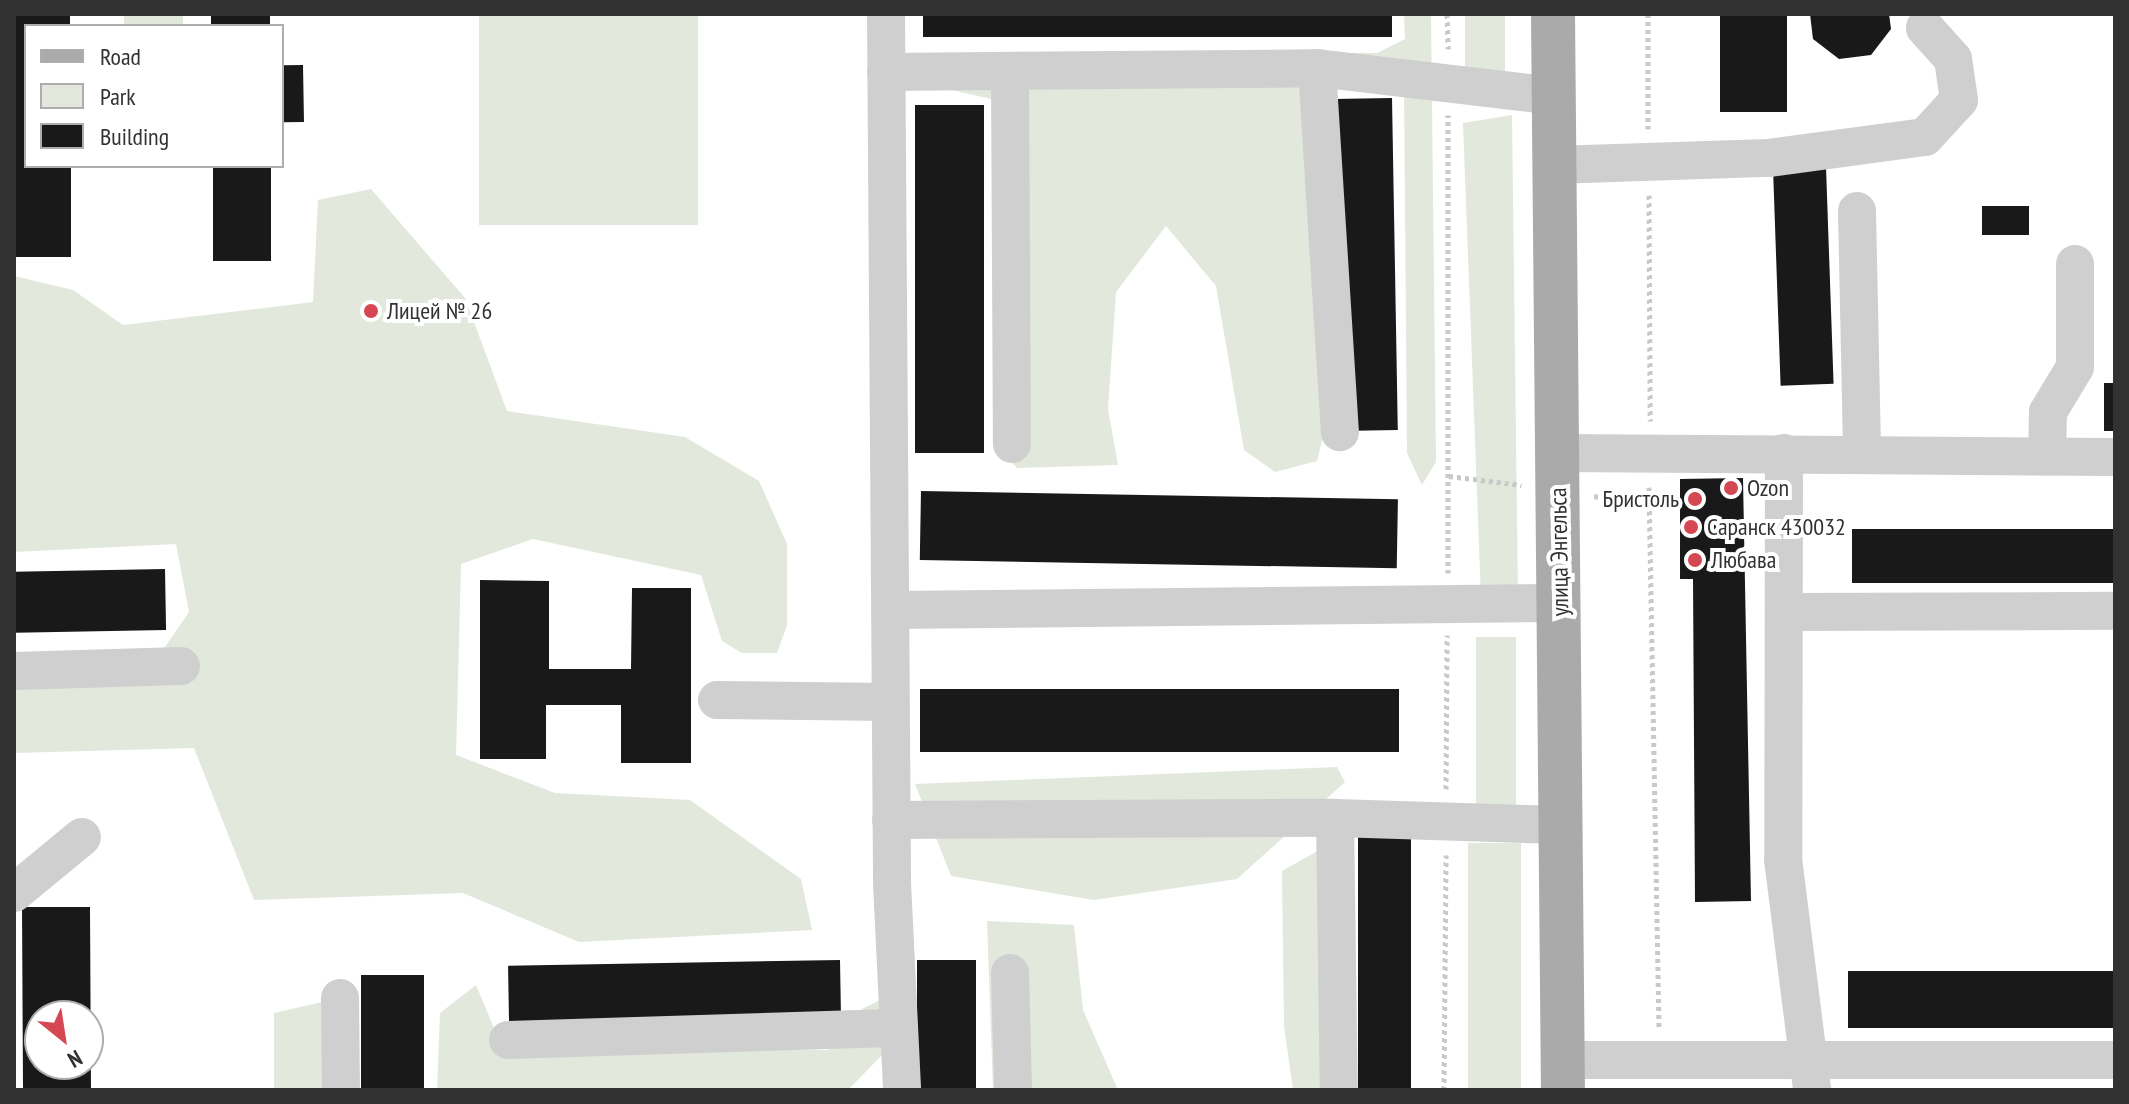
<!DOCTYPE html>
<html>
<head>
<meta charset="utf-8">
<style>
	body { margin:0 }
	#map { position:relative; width:2129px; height:1104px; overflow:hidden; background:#fff; font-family:"PT Sans Narrow",sans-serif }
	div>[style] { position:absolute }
	.green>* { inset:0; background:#e2e8dc; transform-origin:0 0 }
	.building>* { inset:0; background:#191919; transform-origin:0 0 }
	.path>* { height:5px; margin-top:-2.5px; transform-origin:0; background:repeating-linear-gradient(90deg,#c9c9c9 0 4px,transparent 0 8px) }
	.minor>* { height:38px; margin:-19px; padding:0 19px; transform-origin:19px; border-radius:19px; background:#cfcfcf }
	.major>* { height:44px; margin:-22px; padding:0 22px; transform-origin:22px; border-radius:22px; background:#aaa }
	.dots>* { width:22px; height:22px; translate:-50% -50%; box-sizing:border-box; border:4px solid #fff; border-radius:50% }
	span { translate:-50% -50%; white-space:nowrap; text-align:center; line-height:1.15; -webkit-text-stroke:8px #fff; paint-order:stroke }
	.poi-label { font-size:24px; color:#323232 }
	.left { translate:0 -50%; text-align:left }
	.right { translate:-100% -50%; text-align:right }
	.street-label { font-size:24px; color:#323232 }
	.frame { position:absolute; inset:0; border:16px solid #323232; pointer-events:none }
	.legend { position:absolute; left:24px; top:24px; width:260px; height:144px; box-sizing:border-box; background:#fff; border:2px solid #adadad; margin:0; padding:10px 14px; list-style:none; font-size:24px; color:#323232 }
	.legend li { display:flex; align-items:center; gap:16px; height:40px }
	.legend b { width:40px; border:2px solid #adadad }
	.north { position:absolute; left:24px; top:1000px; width:80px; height:80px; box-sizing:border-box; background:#fff; border:2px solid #adadad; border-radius:50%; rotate:150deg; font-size:22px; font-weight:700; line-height:32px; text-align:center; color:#323232 }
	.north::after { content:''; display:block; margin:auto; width:28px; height:36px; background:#d54752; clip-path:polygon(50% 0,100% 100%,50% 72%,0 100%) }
</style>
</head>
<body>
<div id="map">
	<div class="green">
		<div style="left:124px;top:14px;width:59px;height:12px"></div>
		<div style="left:479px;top:14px;width:219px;height:211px"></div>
		<div style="clip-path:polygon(1404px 14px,1431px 14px,1436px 462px,1422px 485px,1407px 453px,1404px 84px,1336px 80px,1327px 419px,1317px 461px,1275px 472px,1244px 450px,1216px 286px,1166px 226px,1116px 292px,1108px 409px,1118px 465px,1017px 468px,997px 447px,1000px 101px,925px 84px,928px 53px,1377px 53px,1405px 39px)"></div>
		<div style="left:1465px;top:14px;width:40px;height:61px"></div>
		<div style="clip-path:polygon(1512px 115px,1518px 601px,1481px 599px,1463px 123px)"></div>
		<div style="clip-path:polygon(371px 189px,465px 298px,507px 411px,685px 437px,759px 481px,787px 544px,787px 625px,777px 653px,742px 653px,722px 641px,701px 575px,533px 539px,461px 564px,456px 755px,555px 793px,690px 800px,801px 879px,812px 930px,579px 942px,463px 893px,254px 900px,194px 748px,14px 753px,14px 661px,158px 657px,189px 612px,176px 544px,14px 552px,14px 276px,73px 290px,123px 325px,313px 302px,318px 200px)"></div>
		<div style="left:1476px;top:637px;width:40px;height:176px"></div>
		<div style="clip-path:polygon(1337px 767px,1345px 782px,1237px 879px,1094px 900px,951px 876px,915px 784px)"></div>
		<div style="left:1521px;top:843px;width:247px;height:53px;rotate:90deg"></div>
		<div style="clip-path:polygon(1330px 844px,1335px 1090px,1293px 1090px,1284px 1026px,1282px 871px)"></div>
		<div style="clip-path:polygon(987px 921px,1074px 925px,1083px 1010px,1118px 1090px,993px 1090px)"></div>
		<div style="clip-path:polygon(476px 985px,501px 1045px,828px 1050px,862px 1009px,886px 997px,883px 1054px,848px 1090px,437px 1090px,440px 1013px)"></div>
		<div style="clip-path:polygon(340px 998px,339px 1090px,274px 1090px,274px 1013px)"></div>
	</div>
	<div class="building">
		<div style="clip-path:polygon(14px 14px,70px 14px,70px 26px,26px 26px,26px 166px,71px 166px,71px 257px,14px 257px)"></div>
		<div style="left:211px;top:14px;width:59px;height:12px"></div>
		<div style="left:923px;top:14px;width:469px;height:23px"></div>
		<div style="left:1720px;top:14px;width:67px;height:98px"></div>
		<div style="clip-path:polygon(1810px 14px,1889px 14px,1891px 29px,1871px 55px,1839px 59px,1813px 39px)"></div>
		<div style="left:303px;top:65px;width:57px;height:21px;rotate:89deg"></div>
		<div style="left:1392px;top:98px;width:332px;height:58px;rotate:89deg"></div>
		<div style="left:915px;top:105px;width:69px;height:348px"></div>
		<div style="left:213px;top:166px;width:58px;height:95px"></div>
		<div style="left:1826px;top:167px;width:217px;height:53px;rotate:88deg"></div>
		<div style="left:2029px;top:206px;width:29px;height:47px;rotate:90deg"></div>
		<div style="left:2104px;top:383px;width:11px;height:48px"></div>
		<div style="clip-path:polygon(1743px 478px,1751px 901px,1695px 902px,1693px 579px,1680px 579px,1680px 479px)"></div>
		<div style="left:921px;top:491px;width:477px;height:69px;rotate:1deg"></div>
		<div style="left:1852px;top:529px;width:263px;height:54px"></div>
		<div style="left:165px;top:569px;width:61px;height:151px;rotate:89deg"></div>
		<div style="clip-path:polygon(480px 580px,549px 581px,549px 669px,631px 669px,632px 588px,691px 588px,691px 763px,621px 763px,621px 705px,546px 705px,546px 759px,480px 759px)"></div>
		<div style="left:1399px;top:689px;width:63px;height:479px;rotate:90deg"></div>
		<div style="left:1358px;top:822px;width:53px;height:268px"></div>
		<div style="clip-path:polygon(evenodd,22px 907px,90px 907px,91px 1090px,23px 1090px,22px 907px,40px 1016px,88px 1016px,88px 1064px,40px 1064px,40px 1016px)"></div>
		<div style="left:840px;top:960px;width:63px;height:332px;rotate:89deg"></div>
		<div style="left:917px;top:960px;width:59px;height:130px"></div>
		<div style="left:1848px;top:971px;width:267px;height:57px"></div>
		<div style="left:361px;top:975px;width:63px;height:115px"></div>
	</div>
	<div class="path">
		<div style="left:1447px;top:14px;width:35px;rotate:88deg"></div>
		<div style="left:1648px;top:14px;width:115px;rotate:90deg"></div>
		<div style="left:1649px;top:195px;width:226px;rotate:89.7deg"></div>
		<div style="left:1449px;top:476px;width:73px;rotate:7.1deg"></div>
		<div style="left:1649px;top:487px;width:542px;rotate:88.94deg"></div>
		<div style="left:1594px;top:496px;width:55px;rotate:10.5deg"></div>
		<div style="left:1448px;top:573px;width:458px;rotate:-90deg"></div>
		<div style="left:1446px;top:789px;width:154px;rotate:-89.6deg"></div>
		<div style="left:1444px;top:1090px;width:235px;rotate:-89.5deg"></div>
	</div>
	<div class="minor">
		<div style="left:886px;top:14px;width:869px;rotate:89.6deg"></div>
		<div style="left:892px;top:883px;width:207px;rotate:87.2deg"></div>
		<div style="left:1317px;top:68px;width:365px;rotate:86.4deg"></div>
		<div style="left:886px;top:72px;width:431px;rotate:-0.5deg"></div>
		<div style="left:1317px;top:68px;width:239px;rotate:6.7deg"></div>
		<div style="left:1010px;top:76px;width:368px;rotate:89.7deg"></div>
		<div style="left:1554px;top:165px;width:215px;rotate:-1.9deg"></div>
		<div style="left:1769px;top:158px;width:157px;rotate:-7.7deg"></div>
		<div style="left:1925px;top:137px;width:50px;rotate:-47.4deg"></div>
		<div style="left:1959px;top:100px;width:41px;rotate:-98.3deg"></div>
		<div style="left:1953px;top:59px;width:42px;rotate:-132.1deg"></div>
		<div style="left:1857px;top:211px;width:241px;rotate:88.8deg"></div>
		<div style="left:1557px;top:453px;width:558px;rotate:0.41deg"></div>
		<div style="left:1784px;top:453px;width:406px;rotate:90.1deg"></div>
		<div style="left:1783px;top:859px;width:233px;rotate:82.8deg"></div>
		<div style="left:2047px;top:456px;width:44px;rotate:-88.7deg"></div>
		<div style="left:2048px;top:412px;width:52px;rotate:-59deg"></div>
		<div style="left:2075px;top:367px;width:103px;rotate:-90deg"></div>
		<div style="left:890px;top:610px;width:669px;rotate:-0.6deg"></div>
		<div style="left:1784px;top:612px;width:331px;rotate:-0.2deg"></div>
		<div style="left:14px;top:671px;width:167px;rotate:-1.7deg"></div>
		<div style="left:717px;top:700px;width:173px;rotate:0.7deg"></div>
		<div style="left:1335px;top:818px;width:226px;rotate:1.8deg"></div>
		<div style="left:891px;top:820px;width:444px;rotate:-0.3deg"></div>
		<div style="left:1335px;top:818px;width:272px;rotate:89.2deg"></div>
		<div style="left:14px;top:893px;width:88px;rotate:-39.5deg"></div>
		<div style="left:1010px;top:973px;width:117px;rotate:88.5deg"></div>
		<div style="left:340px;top:998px;width:92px;rotate:89.4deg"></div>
		<div style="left:508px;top:1040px;width:391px;rotate:-1.8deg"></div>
		<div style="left:1562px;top:1060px;width:553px"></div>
	</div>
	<div class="major">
		<div style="left:1553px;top:14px;width:1076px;rotate:89.47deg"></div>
	</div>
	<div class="dots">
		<div style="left:371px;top:311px;background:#d54752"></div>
		<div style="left:1731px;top:488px;background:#d54752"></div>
		<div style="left:1695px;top:499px;background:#d54752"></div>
		<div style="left:1691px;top:527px;background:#d54752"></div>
		<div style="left:1695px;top:560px;background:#d54752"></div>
	</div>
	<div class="poi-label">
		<span class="left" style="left:387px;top:311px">Лицей № 26</span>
		<span class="left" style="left:1747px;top:488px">Ozon</span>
		<span class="right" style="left:1679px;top:499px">Бристоль</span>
		<span class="left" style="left:1707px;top:527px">Саранск 430032</span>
		<span class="left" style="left:1711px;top:560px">Любава</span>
	</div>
	<div class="street-label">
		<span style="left:1559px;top:552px;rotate:-91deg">улица Энгельса</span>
	</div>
	<div class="frame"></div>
	<ul class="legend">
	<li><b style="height:10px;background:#aaa"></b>Road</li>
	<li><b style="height:22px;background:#e2e8dc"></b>Park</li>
	<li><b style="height:22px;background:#191919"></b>Building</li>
	</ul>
	<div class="north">N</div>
</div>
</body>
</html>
